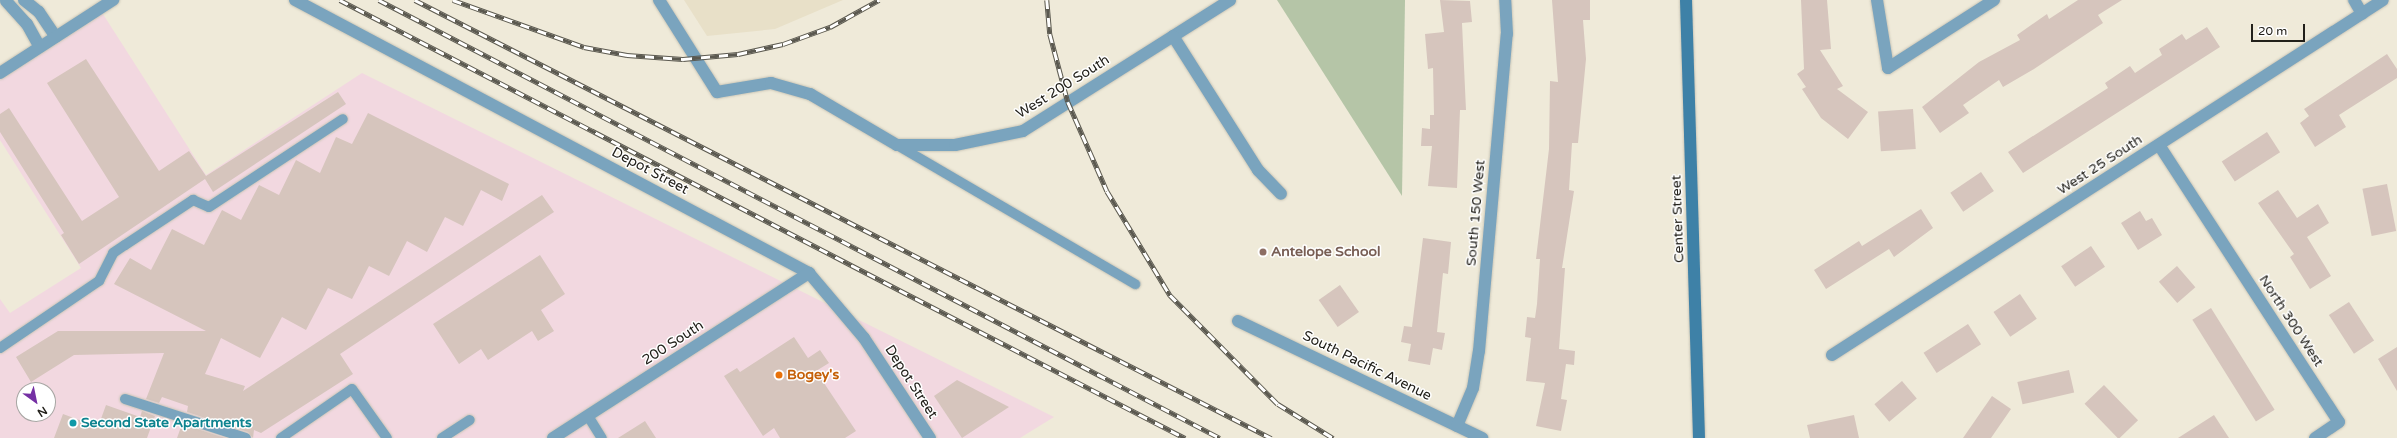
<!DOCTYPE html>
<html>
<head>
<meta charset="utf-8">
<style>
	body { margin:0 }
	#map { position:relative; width:2397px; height:438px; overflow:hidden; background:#efead9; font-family:"Varela Round",sans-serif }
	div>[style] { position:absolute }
	.commercial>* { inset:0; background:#f2d8e0 }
	.built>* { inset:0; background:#e8e0c8 }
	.green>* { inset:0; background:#b5c5a7 }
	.building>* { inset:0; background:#d6c5bd; transform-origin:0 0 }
	.roads { filter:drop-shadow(0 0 1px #cac6b7) drop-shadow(0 0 1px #cac6b7) }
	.lane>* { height:10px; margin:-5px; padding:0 5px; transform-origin:5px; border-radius:5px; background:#7aa4be }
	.street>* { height:12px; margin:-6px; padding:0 6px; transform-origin:6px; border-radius:6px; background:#7aa4be }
	.secondary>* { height:12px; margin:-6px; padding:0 6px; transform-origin:6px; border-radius:6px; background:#3e81a7 }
	.rail>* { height:4.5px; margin-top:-2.25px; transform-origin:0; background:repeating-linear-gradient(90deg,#fff 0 9px,#5b5950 0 18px); box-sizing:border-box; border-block:1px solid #5b5950 }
	.dots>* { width:11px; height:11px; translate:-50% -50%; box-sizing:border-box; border:2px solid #fff; border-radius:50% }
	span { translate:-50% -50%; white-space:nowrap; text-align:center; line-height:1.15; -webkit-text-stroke:3px #fff; paint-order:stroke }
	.street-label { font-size:14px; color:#22201a }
	.education-label { font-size:14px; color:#785e54; font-weight:700 }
	.left { translate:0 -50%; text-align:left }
	.food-label { font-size:14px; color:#c56008; font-weight:700 }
	.culture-label { font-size:14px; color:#0d838f; font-weight:700 }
	.north { position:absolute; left:16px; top:382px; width:40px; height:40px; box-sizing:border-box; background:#fff; border:1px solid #a7a6a3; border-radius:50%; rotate:147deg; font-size:11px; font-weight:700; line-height:16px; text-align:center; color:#22201a }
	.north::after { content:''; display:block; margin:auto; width:14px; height:18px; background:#7530a4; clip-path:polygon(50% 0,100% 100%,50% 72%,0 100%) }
	.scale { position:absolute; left:2251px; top:24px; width:54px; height:18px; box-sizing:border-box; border:2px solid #22201a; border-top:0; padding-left:5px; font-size:12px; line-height:14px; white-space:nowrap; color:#22201a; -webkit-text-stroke:3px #fff; paint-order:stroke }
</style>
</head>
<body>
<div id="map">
	<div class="commercial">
		<div style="clip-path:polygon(evenodd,101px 11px,206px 175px,362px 73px,1054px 417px,1020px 438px,0 438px,0 299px,10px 313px,81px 268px,0 140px,0 78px,101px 11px,24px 390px,48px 390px,48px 414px,24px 414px,24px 390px)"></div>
	</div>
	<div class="built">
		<div style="clip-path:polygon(684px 0,843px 0,775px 29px,707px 36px)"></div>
	</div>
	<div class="green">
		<div style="clip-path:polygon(1277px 0,1405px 0,1402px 196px)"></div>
	</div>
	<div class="building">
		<div style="clip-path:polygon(1440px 0,1470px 1px,1472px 22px,1462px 23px,1466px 110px,1460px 110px,1457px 188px,1428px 186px,1432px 146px,1421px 146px,1422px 128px,1430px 129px,1430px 115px,1434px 115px,1433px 68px,1428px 69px,1425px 34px,1444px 32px)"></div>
		<div style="clip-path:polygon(1552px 0,1590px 0,1590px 20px,1583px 20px,1586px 59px,1578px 143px,1572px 143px,1569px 190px,1574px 191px,1562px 268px,1565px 268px,1559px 349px,1575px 351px,1574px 365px,1566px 364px,1561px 399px,1567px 400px,1561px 431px,1536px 426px,1545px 383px,1526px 381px,1531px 338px,1525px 337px,1527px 317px,1535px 318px,1537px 304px,1540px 259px,1536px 259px,1549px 149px,1550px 81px,1558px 82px)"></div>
		<div style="clip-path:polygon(1801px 0,1827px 0,1831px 49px,1820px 50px,1843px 86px,1837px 89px,1868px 112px,1848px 139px,1821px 118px,1802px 89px,1806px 87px,1797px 74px,1804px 69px)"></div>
		<div style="clip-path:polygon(2078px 0,2122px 0,2098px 15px,2103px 23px,2034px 69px,2003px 87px,1999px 80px,1963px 105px,1969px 113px,1940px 133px,1922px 107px,1979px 62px,2020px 40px,2017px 35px,2047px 14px,2049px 19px)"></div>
		<div style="clip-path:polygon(2207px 27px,2220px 47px,2023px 173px,2008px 152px,2108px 88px,2105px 83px,2130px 66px,2135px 73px,2162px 55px,2159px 49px,2182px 34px,2186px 40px)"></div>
		<div style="clip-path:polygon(2387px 54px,2397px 69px,2397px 78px,2339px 115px,2346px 127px,2315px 147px,2300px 123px,2309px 116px,2304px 109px)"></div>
		<div style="clip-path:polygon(86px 59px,159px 171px,189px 151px,206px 176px,338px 92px,346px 104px,213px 192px,205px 179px,79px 264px,61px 235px,64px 233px,0 132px,0 114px,9px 108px,82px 221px,119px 197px,47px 83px)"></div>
		<div style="left:1913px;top:109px;width:40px;height:35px;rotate:86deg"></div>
		<div style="clip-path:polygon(368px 113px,509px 184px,502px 201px,481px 190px,463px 226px,445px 217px,427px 252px,407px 241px,389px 276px,369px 266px,352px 299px,328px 288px,306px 330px,282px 317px,260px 358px,221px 338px,205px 374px,245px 386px,243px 391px,542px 195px,554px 212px,340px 354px,353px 374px,261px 433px,254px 430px,253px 438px,248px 432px,187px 412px,188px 406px,162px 397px,159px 403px,146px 399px,164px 353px,74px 355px,31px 382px,16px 357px,58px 331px,206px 331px,114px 284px,130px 258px,151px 270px,172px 229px,204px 245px,222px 210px,241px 220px,259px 185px,279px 195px,296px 160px,320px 173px,336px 137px,352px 144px)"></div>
		<div style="left:2267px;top:132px;width:24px;height:54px;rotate:57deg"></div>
		<div style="left:1981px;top:172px;width:23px;height:37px;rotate:56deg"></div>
		<div style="left:2387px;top:184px;width:48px;height:25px;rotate:79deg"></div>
		<div style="clip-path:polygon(2278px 190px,2297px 218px,2318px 204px,2329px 223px,2307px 237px,2331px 276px,2310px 289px,2290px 257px,2294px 254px,2258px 203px)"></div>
		<div style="clip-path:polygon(1921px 209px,1933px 228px,1894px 257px,1889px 249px,1826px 289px,1814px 270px,1859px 241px,1862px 246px)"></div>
		<div style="clip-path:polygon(2140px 211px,2146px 221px,2152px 218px,2162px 235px,2138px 250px,2121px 223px)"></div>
		<div style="clip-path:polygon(1423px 238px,1451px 242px,1448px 274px,1443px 273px,1437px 332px,1445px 333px,1442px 350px,1433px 348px,1430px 365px,1408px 361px,1411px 344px,1401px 342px,1404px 326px,1412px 327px)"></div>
		<div style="left:2091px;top:246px;width:25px;height:36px;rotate:56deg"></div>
		<div style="clip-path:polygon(540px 255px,565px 294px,541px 310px,554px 331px,538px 341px,532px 331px,488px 360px,481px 349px,459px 364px,433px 324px)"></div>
		<div style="left:2177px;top:266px;width:28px;height:24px;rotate:49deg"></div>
		<div style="left:1340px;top:285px;width:33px;height:26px;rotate:55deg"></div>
		<div style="left:2020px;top:294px;width:30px;height:32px;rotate:56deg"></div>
		<div style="left:2349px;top:302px;width:46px;height:24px;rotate:57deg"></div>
		<div style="left:2211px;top:308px;width:120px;height:22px;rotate:58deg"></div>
		<div style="left:1968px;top:324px;width:24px;height:53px;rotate:57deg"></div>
		<div style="clip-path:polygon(794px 337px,808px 358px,820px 350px,829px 363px,816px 371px,856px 431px,845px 438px,780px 438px,774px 428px,763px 436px,724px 376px,737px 368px,740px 372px)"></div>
		<div style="clip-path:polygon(2397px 347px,2397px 391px,2378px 359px)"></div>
		<div style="left:2069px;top:370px;width:23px;height:53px;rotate:77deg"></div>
		<div style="clip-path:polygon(957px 380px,1009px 407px,962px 438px,934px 396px)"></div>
		<div style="left:1902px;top:381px;width:23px;height:36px;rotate:50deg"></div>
		<div style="left:2104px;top:385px;width:49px;height:27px;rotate:46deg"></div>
		<div style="clip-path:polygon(1992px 396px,2011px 409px,1991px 438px,1963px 438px)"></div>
		<div style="clip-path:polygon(106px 405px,140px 417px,142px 411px,155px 416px,147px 438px,54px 438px,63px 414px,98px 427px)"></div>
		<div style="clip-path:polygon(1854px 415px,1859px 438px,1810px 438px,1807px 425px)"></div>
		<div style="clip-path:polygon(2214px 415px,2229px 438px,2178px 438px)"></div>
		<div style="clip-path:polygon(645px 421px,656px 438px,618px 438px)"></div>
		<div style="clip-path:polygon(182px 424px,225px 438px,177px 438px)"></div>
	</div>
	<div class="roads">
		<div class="lane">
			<div style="left:897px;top:145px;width:276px;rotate:30.3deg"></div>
			<div style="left:0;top:348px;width:120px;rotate:-34.1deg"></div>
			<div style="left:99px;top:281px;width:31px;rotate:-63deg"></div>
			<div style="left:113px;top:253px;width:14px;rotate:-34deg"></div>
			<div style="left:125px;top:245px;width:82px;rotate:-33.5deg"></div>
			<div style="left:193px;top:200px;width:17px;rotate:24deg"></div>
			<div style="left:209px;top:207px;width:160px;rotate:-33.3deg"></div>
			<div style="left:125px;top:399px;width:127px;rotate:17.9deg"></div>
			<div style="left:588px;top:416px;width:26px;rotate:58deg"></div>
			<div style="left:281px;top:438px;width:86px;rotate:-34.6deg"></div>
			<div style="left:352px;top:389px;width:60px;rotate:54.5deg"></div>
			<div style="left:442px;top:438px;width:33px;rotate:-33deg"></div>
		</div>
		<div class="street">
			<div style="left:24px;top:0;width:19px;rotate:39deg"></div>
			<div style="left:39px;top:12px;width:30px;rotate:56deg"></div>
			<div style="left:295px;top:0;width:582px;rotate:27.97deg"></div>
			<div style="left:809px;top:273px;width:85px;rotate:49.8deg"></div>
			<div style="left:864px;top:338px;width:120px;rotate:56.6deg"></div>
			<div style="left:659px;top:0;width:109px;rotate:57.8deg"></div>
			<div style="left:717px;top:92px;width:55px;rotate:-9.5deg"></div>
			<div style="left:771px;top:83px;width:41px;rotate:15.8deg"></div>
			<div style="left:810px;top:94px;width:101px;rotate:30.4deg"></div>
			<div style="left:897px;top:145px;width:58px"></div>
			<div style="left:955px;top:145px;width:69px;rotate:-11.6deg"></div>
			<div style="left:1023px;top:131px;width:245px;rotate:-32.3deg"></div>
			<div style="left:1877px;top:0;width:69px;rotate:80.8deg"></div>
			<div style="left:1888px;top:68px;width:126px;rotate:-32.7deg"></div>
			<div style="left:2354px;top:0;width:16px;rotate:60deg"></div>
			<div style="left:6px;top:1px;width:31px;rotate:48deg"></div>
			<div style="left:27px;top:24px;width:26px;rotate:61deg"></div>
			<div style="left:1173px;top:36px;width:159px;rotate:57.6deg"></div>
			<div style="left:1258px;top:170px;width:33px;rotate:46deg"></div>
			<div style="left:0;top:73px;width:135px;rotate:-32.9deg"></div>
			<div style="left:2159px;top:145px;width:330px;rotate:57deg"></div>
			<div style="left:2339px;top:422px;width:29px;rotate:146deg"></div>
			<div style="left:1238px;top:321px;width:271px;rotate:25.6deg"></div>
			<div style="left:1832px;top:355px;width:655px;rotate:-32.79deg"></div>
			<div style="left:1457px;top:426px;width:41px;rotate:-67.2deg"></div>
			<div style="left:1473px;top:388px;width:37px;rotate:-81deg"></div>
			<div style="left:1479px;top:351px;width:318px;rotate:-85deg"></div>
			<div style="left:1507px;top:34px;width:34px;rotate:-93deg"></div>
			<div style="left:553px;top:438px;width:305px;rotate:-32.8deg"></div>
		</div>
		<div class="secondary">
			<div style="left:1686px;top:0;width:438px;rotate:88.3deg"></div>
		</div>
	</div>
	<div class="rail">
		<div style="left:340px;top:0;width:952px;rotate:27.4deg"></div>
		<div style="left:379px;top:0;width:948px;rotate:27.51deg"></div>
		<div style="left:415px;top:0;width:962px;rotate:27.1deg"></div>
		<div style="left:453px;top:0;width:139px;rotate:19.7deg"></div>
		<div style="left:584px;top:47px;width:44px;rotate:10.5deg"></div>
		<div style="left:627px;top:55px;width:56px;rotate:4.1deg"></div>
		<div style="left:683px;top:59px;width:55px;rotate:-5.2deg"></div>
		<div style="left:738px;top:54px;width:46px;rotate:-12.5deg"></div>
		<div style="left:783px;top:44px;width:50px;rotate:-19.9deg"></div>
		<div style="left:830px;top:27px;width:56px;rotate:-28.9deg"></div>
		<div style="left:1047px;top:0;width:34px;rotate:85deg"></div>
		<div style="left:1050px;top:34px;width:70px;rotate:75.2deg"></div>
		<div style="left:1068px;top:102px;width:97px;rotate:66.3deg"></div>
		<div style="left:1107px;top:191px;width:122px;rotate:58.8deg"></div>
		<div style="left:1170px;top:295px;width:153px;rotate:45.3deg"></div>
		<div style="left:1278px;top:404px;width:65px;rotate:31.7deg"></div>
	</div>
	<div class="dots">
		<div style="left:1263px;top:252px;background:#8d6e63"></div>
		<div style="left:779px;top:375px;background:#e8710a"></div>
		<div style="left:73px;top:423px;background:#0f9aa8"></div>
	</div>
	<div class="street-label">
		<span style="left:1063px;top:87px;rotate:-32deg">West 200 South</span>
		<span style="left:2100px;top:165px;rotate:-33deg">West 25 South</span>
		<span style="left:650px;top:171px;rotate:28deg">Depot Street</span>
		<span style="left:1476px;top:213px;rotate:-85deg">South 150 West</span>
		<span style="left:1678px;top:219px;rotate:-92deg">Center Street</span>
		<span style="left:2291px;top:321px;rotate:57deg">North 300 West</span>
		<span style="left:673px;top:343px;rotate:-33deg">200 South</span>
		<span style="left:1367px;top:366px;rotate:26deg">South Pacific Avenue</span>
		<span style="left:911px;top:382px;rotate:57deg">Depot Street</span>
	</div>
	<div class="education-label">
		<span class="left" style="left:1271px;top:252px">Antelope School</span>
	</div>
	<div class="food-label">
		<span class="left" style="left:787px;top:375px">Bogey's</span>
	</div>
	<div class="culture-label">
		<span class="left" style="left:81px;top:423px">Second State Apartments</span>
	</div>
	<div class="north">N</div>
	<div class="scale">20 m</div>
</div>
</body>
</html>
